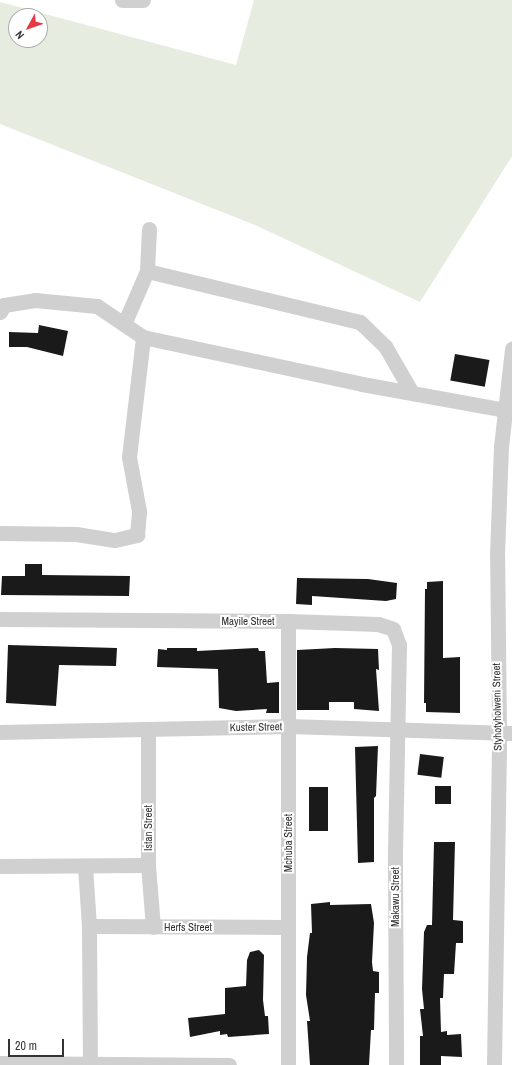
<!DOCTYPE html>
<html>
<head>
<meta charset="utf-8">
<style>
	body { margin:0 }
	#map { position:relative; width:512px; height:1065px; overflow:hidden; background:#fff; font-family:"Archivo Narrow",sans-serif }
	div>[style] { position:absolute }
	.green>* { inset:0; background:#e6ecdf }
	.building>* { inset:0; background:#1a1a1a; transform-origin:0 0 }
	.street>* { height:15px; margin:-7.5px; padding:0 7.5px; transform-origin:7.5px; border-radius:7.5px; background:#d0d0d0 }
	span { translate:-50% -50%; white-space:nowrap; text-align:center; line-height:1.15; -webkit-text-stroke:4px #fff; paint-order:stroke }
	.street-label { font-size:11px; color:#333 }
	.north { position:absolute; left:8px; top:8px; width:40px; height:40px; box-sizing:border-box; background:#fff; border:1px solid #adadad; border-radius:50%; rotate:230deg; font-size:11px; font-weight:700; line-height:16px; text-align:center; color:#333 }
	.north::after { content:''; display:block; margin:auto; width:14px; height:18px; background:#e63946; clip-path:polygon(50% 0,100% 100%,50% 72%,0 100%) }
	.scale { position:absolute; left:8px; top:1039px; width:56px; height:18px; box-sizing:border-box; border:2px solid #333; border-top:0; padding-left:5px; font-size:12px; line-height:14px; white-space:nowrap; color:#333; -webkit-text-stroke:3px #fff; paint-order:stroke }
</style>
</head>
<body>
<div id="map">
	<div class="green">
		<div style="clip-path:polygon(evenodd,254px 0,512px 0,512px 156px,420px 302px,255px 225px,0 124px,0 2px,236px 65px,254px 0,16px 16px,40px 16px,40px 40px,16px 40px,16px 16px)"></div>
	</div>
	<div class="building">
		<div style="clip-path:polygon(39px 325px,68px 331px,63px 356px,27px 347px,9px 347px,9px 332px,38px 333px)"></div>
		<div style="left:455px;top:354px;width:35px;height:27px;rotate:10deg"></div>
		<div style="clip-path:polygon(25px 564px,42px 564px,42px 575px,130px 576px,129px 596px,1px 595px,2px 576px,25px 576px)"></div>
		<div style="clip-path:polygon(297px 578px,368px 579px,397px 583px,396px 599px,386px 601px,312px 596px,312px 605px,296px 604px)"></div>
		<div style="clip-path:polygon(443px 581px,443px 658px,460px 657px,460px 713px,426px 712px,426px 703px,424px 703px,425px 589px,427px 589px,427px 582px)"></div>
		<div style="clip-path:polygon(8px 645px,117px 648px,116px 666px,59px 665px,56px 706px,6px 703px)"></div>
		<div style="clip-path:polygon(167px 648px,197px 648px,197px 651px,258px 648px,259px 651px,265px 651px,267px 683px,279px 682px,279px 713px,266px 713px,267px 709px,236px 711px,219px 708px,218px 669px,157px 667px,158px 649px,167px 650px)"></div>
		<div style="clip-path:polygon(335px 648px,378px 649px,379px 670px,376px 669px,379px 711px,354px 709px,354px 702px,329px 702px,329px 710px,297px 710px,297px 650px)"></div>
		<div style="clip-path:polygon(378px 746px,376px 796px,374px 798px,374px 862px,358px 863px,355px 747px)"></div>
		<div style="left:420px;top:754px;width:24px;height:21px;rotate:7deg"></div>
		<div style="left:435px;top:786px;width:16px;height:18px"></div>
		<div style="left:309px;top:787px;width:19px;height:44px"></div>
		<div style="clip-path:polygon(434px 842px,455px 842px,453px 920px,463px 921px,463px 943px,456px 943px,454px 974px,444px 974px,443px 998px,440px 998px,441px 1032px,447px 1031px,447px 1035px,461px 1034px,462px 1057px,441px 1056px,441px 1065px,420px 1065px,420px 1036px,423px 1036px,420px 1009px,424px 1009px,422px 989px,424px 932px,427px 925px,432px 925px)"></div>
		<div style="clip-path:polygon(330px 902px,330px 905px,371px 904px,374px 923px,372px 962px,373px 971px,379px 972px,379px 993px,375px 993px,374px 1030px,371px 1030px,369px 1065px,310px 1065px,307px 1021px,310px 1021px,306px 995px,307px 957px,310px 933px,312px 933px,311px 904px)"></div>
		<div style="clip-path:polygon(259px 950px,264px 955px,263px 1000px,265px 1016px,268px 1016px,269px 1034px,228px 1037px,227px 1034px,220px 1035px,220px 1031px,190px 1037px,188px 1018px,225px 1014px,225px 988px,246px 986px,247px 960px,250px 952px)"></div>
	</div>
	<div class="street">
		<div style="left:122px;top:0;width:21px"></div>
		<div style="left:147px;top:271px;width:219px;rotate:13.5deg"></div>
		<div style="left:360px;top:322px;width:35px;rotate:44deg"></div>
		<div style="left:385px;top:346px;width:54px;rotate:60.1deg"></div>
		<div style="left:0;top:312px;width:8px;rotate:-60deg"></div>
		<div style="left:4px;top:305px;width:31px;rotate:-9deg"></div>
		<div style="left:35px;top:300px;width:62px;rotate:5.5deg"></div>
		<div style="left:97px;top:306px;width:55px;rotate:34deg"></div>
		<div style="left:143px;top:337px;width:224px;rotate:12.1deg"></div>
		<div style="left:362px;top:384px;width:145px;rotate:10.3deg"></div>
		<div style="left:124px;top:324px;width:58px;rotate:-66.5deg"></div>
		<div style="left:147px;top:271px;width:42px;rotate:-87.3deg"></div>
		<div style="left:0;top:533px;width:76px;rotate:0.8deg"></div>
		<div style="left:76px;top:534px;width:39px;rotate:9deg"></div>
		<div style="left:115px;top:540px;width:23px;rotate:-13deg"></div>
		<div style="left:137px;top:535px;width:24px;rotate:-85deg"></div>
		<div style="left:139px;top:511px;width:55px;rotate:-100.5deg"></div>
		<div style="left:129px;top:457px;width:121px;rotate:-83.3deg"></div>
		<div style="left:0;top:619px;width:288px;rotate:0.4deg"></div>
		<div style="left:288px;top:621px;width:90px;rotate:1.9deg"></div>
		<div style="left:378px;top:624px;width:16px;rotate:18deg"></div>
		<div style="left:393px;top:629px;width:17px;rotate:69deg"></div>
		<div style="left:399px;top:645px;width:215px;rotate:91.1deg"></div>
		<div style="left:395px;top:860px;width:205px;rotate:89.7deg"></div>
		<div style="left:148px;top:729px;width:136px;rotate:90deg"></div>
		<div style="left:148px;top:865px;width:62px;rotate:85.4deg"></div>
		<div style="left:0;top:732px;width:288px;rotate:-1.2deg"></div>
		<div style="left:288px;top:726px;width:224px;rotate:1.8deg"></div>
		<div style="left:0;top:866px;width:148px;rotate:-0.4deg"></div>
		<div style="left:85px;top:866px;width:60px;rotate:86.2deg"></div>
		<div style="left:89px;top:926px;width:137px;rotate:89.6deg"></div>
		<div style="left:89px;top:926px;width:199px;rotate:0.3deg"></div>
		<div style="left:0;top:1063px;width:229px;rotate:0.5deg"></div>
		<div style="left:288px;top:1065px;width:444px;rotate:-90deg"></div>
		<div style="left:494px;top:1065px;width:332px;rotate:-89.1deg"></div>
		<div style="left:499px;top:733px;width:178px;rotate:-90.6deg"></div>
		<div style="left:497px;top:555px;width:108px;rotate:-87.9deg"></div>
		<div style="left:501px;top:447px;width:99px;rotate:-83.6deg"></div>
	</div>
	<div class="street-label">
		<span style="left:248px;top:621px">Mayile Street</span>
		<span style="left:497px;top:707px;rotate:-91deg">Styhotyholweni Street</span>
		<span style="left:256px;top:727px;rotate:-1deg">Kuster Street</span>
		<span style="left:148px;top:828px;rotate:-90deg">Istan Street</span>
		<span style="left:288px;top:843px;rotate:-90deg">Mchuba Street</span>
		<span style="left:395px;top:897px;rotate:-90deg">Makawu Street</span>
		<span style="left:188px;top:927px">Herfs Street</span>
	</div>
	<div class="north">N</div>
	<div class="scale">20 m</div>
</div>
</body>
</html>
